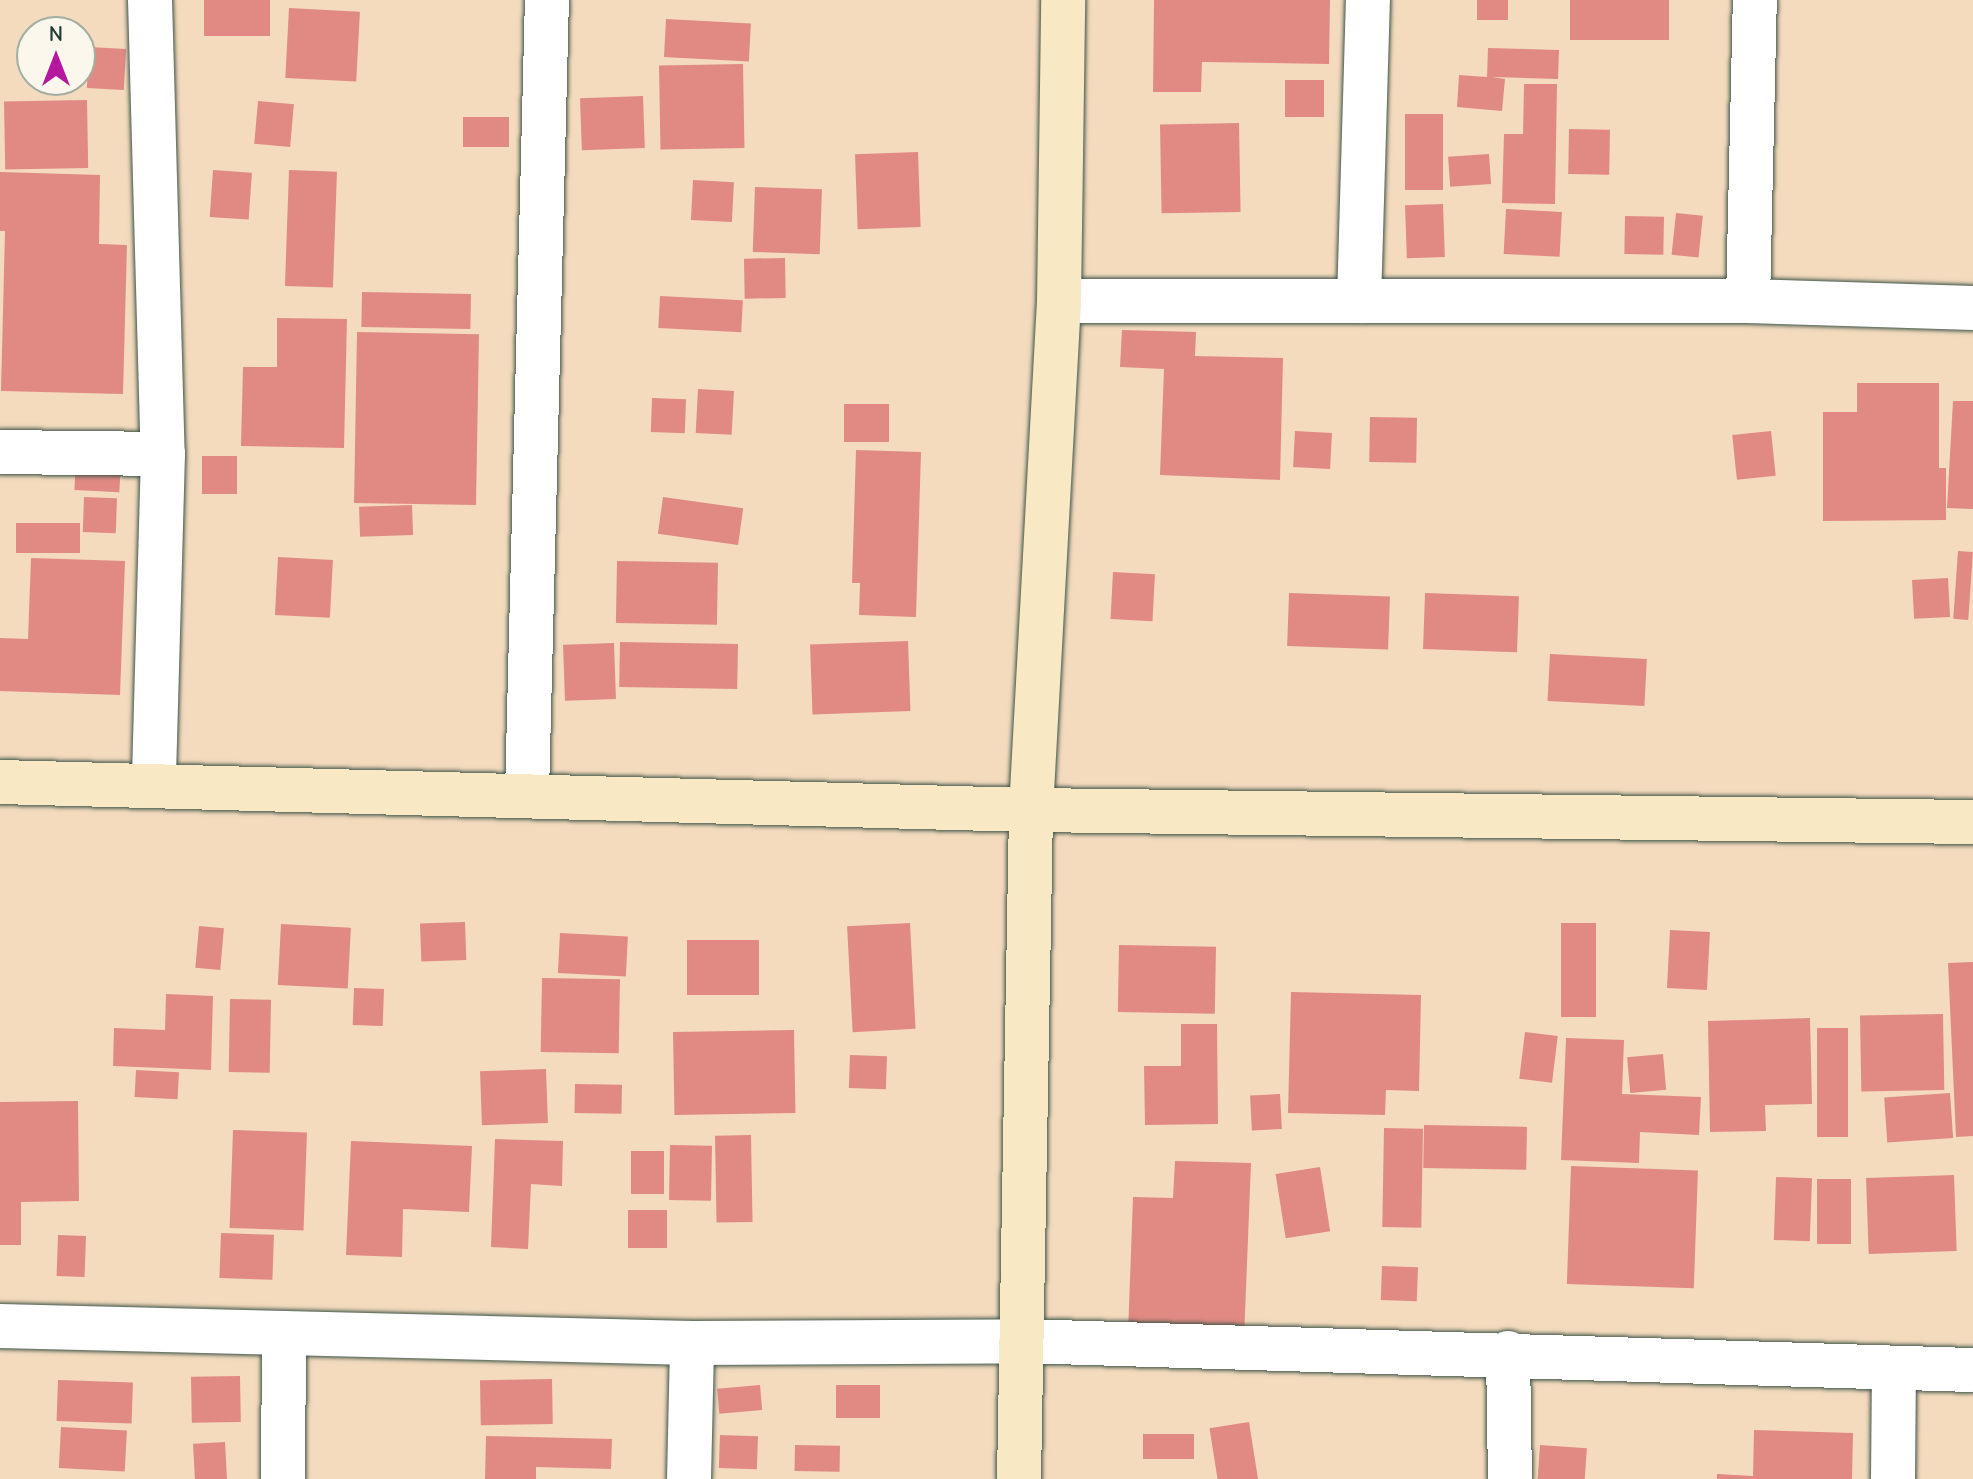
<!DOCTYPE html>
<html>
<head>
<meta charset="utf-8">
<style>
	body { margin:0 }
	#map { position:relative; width:1973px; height:1479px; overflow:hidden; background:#f4dbbe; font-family:"Comic Neue",sans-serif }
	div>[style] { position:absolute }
	.building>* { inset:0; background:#e08a83; transform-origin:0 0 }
	.roads { filter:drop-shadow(0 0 2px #3f5549) drop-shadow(0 0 2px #3f5549) }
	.street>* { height:44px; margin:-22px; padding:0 22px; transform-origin:22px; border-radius:22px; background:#fff }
	.secondary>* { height:44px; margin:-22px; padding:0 22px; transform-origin:22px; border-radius:22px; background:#f8e8c3 }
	span { translate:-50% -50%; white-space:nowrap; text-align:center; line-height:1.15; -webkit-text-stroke:7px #fbf7ec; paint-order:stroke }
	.north { position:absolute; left:16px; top:16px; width:80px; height:80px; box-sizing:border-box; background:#fbf7ec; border:2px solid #a3ada2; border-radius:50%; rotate:0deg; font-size:22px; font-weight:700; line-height:32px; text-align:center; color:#1f3d34 }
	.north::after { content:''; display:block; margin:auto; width:28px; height:36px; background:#b5179e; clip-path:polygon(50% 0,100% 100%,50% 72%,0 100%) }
</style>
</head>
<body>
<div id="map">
	<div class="building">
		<div style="left:204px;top:0;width:66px;height:36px"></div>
		<div style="clip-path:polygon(1154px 0,1330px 0,1329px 64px,1202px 62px,1201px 92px,1153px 92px)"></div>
		<div style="left:1477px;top:0;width:31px;height:20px"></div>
		<div style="left:1570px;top:0;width:99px;height:40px"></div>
		<div style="left:289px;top:8px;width:71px;height:70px;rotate:3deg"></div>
		<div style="left:666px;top:19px;width:85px;height:38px;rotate:3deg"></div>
		<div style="left:89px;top:47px;width:37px;height:41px;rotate:3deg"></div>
		<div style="clip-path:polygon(1488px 48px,1559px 50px,1558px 79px,1492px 77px,1505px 79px,1502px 111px,1457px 107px,1459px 75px,1487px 77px)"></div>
		<div style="left:743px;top:64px;width:84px;height:84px;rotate:89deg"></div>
		<div style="left:1285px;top:80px;width:39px;height:37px"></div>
		<div style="clip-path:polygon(1524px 84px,1557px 84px,1555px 204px,1502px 203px,1504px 134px,1523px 134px)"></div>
		<div style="left:643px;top:96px;width:52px;height:63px;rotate:88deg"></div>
		<div style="left:87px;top:100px;width:68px;height:83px;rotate:89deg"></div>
		<div style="left:258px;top:101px;width:36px;height:43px;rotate:5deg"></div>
		<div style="left:1405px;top:114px;width:38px;height:76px"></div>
		<div style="left:463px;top:117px;width:46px;height:30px"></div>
		<div style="left:1239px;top:123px;width:89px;height:79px;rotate:89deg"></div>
		<div style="left:1569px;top:129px;width:41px;height:45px;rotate:1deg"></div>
		<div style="left:918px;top:152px;width:75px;height:63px;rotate:88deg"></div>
		<div style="left:1489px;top:154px;width:30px;height:41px;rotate:86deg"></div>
		<div style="left:213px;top:170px;width:39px;height:47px;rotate:4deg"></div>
		<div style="left:289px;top:170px;width:48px;height:116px;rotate:2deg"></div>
		<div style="clip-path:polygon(0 172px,100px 175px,99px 244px,127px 245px,123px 394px,1px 391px,5px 231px,0 231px)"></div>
		<div style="left:693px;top:180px;width:41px;height:40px;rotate:3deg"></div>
		<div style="left:755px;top:187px;width:67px;height:65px;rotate:2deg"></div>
		<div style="left:1443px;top:204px;width:53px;height:38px;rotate:88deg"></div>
		<div style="left:1506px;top:209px;width:56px;height:45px;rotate:3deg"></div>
		<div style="left:1676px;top:213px;width:27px;height:42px;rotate:6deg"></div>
		<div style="left:1625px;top:216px;width:39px;height:38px;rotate:1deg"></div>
		<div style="left:785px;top:258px;width:40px;height:41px;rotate:89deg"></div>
		<div style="left:362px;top:292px;width:109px;height:35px;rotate:1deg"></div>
		<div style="left:660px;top:296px;width:83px;height:32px;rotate:3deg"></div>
		<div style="clip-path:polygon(277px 318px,347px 319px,344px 448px,241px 446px,243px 367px,277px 367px)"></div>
		<div style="clip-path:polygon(1122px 330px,1196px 332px,1195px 356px,1283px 358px,1280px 480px,1160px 475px,1164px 369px,1120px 367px)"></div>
		<div style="left:357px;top:332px;width:122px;height:171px;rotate:1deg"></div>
		<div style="clip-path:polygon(1857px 383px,1939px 383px,1939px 468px,1946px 468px,1946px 520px,1823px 521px,1823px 412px,1857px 412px)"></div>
		<div style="left:698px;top:389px;width:36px;height:44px;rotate:3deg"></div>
		<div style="left:652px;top:398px;width:34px;height:34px;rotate:2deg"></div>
		<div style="clip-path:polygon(1953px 401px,1973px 401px,1973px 509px,1947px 508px)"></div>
		<div style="left:844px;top:404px;width:45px;height:38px"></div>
		<div style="left:1370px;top:417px;width:47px;height:45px;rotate:1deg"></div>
		<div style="left:1295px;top:431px;width:37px;height:36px;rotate:3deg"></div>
		<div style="left:1771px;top:431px;width:45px;height:39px;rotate:84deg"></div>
		<div style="clip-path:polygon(856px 450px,921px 452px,916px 617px,859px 615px,860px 583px,852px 583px)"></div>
		<div style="left:202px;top:456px;width:35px;height:38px"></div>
		<div style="left:76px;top:459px;width:45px;height:31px;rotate:3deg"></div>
		<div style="left:84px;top:497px;width:33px;height:35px;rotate:2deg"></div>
		<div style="left:663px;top:497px;width:81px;height:37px;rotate:8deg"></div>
		<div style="left:412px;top:505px;width:30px;height:53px;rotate:88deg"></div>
		<div style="left:80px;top:523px;width:30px;height:64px;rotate:90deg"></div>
		<div style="left:1958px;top:551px;width:15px;height:68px;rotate:4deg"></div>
		<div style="left:278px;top:557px;width:55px;height:58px;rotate:3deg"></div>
		<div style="clip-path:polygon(31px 558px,125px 561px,120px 695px,0 691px,0 638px,28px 639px)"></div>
		<div style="left:617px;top:561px;width:101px;height:62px;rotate:1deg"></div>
		<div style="left:1113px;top:572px;width:42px;height:47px;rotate:3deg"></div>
		<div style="left:1948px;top:578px;width:39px;height:36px;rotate:87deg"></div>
		<div style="left:1289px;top:593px;width:101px;height:53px;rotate:2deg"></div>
		<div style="left:1425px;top:593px;width:94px;height:56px;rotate:2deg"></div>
		<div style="left:908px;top:641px;width:70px;height:98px;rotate:88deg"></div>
		<div style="left:620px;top:642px;width:118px;height:45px;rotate:1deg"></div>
		<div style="left:614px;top:643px;width:56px;height:51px;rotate:88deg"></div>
		<div style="left:1550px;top:654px;width:97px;height:47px;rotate:3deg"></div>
		<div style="left:465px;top:922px;width:38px;height:45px;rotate:88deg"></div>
		<div style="left:910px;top:923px;width:106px;height:63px;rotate:87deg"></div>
		<div style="left:1561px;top:923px;width:35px;height:94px"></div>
		<div style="left:281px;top:924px;width:70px;height:61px;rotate:3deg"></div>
		<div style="left:199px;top:926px;width:25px;height:42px;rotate:5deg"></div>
		<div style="left:1670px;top:930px;width:40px;height:58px;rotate:3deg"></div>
		<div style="left:560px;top:933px;width:68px;height:40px;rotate:3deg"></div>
		<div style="left:759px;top:940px;width:55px;height:72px;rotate:90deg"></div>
		<div style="left:1119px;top:945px;width:97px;height:67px;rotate:1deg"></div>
		<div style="clip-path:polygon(1973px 962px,1973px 1136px,1956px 1137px,1948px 963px)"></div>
		<div style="left:542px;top:978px;width:78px;height:74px;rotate:1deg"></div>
		<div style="left:354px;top:988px;width:30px;height:37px;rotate:2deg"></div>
		<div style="clip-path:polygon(1291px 992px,1421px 995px,1419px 1091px,1386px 1090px,1385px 1115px,1288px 1113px)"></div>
		<div style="clip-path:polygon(166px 994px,213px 996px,211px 1070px,113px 1066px,114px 1028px,165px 1030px)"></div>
		<div style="left:230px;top:999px;width:41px;height:73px;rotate:1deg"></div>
		<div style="left:1943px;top:1014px;width:76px;height:83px;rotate:89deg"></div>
		<div style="clip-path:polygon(1810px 1018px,1812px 1104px,1765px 1105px,1766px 1131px,1710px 1132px,1708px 1021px)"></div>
		<div style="clip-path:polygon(1181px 1024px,1217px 1024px,1218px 1124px,1145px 1125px,1144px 1066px,1181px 1066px)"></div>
		<div style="left:1817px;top:1028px;width:31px;height:109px"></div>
		<div style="left:794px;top:1030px;width:83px;height:121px;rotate:89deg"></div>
		<div style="left:1525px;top:1032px;width:33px;height:47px;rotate:7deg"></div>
		<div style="clip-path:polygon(1566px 1038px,1624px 1040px,1622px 1094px,1701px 1097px,1699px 1135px,1640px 1132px,1639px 1163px,1561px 1160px)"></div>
		<div style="left:1663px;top:1054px;width:36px;height:36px;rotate:85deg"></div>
		<div style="left:850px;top:1055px;width:37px;height:33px;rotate:2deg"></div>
		<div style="left:546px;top:1069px;width:54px;height:66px;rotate:88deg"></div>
		<div style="left:136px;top:1070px;width:43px;height:27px;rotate:3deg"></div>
		<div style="left:575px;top:1084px;width:47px;height:29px;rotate:1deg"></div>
		<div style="left:1950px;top:1093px;width:45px;height:66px;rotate:86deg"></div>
		<div style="left:1280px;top:1094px;width:35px;height:30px;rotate:87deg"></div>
		<div style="clip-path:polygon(78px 1101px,79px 1201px,21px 1202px,21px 1245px,0 1245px,0 1102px)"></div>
		<div style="left:1424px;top:1125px;width:103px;height:43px;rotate:1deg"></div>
		<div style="left:1384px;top:1128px;width:39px;height:99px;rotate:1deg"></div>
		<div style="left:233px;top:1130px;width:74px;height:98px;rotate:2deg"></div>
		<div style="left:751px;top:1135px;width:87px;height:36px;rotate:89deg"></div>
		<div style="clip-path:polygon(495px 1139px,563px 1141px,562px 1186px,531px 1184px,528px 1249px,491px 1247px)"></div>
		<div style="clip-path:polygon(351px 1141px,472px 1146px,469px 1212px,403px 1209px,402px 1257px,346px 1255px)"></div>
		<div style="left:670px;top:1145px;width:42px;height:55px;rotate:1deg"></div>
		<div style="left:664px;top:1151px;width:43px;height:33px;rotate:90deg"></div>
		<div style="clip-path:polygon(1175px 1161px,1251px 1163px,1244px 1339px,1128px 1334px,1133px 1197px,1173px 1198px)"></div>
		<div style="left:1571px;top:1166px;width:127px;height:118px;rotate:2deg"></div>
		<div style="left:1320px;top:1167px;width:65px;height:45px;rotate:81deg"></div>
		<div style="left:1954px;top:1175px;width:76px;height:88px;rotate:88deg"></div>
		<div style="left:1776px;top:1177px;width:36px;height:63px;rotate:2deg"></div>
		<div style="left:1817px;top:1179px;width:34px;height:65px"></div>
		<div style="left:628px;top:1210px;width:39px;height:38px"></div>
		<div style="left:221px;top:1233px;width:53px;height:45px;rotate:2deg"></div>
		<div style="left:58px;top:1235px;width:28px;height:41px;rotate:2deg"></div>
		<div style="left:1382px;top:1266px;width:36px;height:34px;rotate:2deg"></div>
		<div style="left:240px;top:1376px;width:46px;height:49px;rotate:89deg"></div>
		<div style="left:552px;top:1379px;width:45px;height:72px;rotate:89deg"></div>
		<div style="left:58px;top:1380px;width:75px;height:41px;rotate:2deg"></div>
		<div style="left:760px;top:1385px;width:25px;height:43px;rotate:85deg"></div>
		<div style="left:836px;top:1385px;width:44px;height:33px"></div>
		<div style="left:1249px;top:1422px;width:58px;height:40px;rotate:81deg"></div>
		<div style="left:61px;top:1427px;width:66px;height:41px;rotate:3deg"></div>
		<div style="clip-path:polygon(1754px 1430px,1853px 1433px,1852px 1479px,1717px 1479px,1717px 1474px,1753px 1476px)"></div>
		<div style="left:1143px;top:1434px;width:51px;height:25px"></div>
		<div style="left:720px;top:1435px;width:38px;height:33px;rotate:2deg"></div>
		<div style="clip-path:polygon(486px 1436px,612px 1439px,611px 1469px,536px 1467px,536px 1479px,485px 1479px)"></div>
		<div style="left:225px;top:1442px;width:37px;height:32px;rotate:87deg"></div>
		<div style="left:795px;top:1445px;width:45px;height:26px;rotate:1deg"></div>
		<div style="left:1540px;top:1445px;width:47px;height:34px;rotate:4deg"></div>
	</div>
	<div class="roads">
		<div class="street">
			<div style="left:150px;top:0;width:454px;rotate:88.4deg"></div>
			<div style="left:163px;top:454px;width:332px;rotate:91.6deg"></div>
			<div style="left:1059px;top:301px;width:689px"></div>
			<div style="left:1748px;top:301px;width:225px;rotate:1.8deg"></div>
			<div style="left:1359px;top:301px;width:301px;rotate:-88.3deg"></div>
			<div style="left:1748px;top:301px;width:301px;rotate:-88.7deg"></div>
			<div style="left:0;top:452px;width:163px;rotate:0.7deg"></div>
			<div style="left:527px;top:793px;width:793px;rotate:-88.56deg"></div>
			<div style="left:0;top:1326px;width:692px;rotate:1.41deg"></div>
			<div style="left:692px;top:1343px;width:330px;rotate:-0.3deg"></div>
			<div style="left:1022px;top:1341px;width:951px;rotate:1.75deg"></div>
			<div style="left:1508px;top:1353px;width:126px;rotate:89.1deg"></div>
			<div style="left:283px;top:1479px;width:146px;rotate:-89.6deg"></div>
			<div style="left:689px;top:1479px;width:136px;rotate:-88.7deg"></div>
			<div style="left:1893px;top:1479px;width:109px;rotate:-89.5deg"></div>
		</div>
		<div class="secondary">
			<div style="left:0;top:782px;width:1031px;rotate:1.56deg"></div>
			<div style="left:1031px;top:810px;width:942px;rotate:0.73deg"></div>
			<div style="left:1019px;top:1479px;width:669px;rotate:-88.97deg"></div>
			<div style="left:1031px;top:810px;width:510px;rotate:-86.85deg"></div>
			<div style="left:1059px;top:301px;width:301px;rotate:-89.2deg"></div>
		</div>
	</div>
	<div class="north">N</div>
</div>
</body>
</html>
